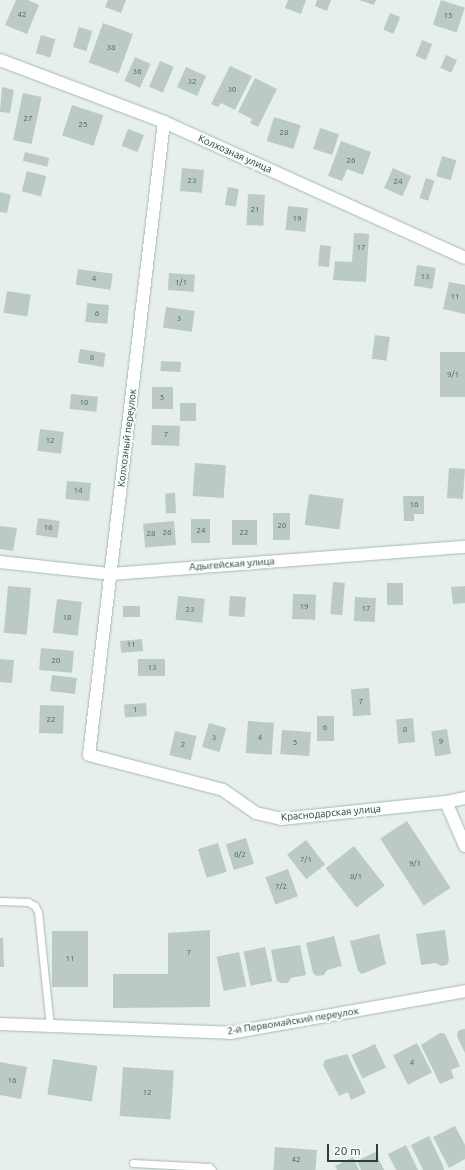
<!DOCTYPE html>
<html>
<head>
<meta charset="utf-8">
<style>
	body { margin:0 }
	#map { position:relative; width:465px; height:1170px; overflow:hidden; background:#e6efeb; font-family:Ubuntu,sans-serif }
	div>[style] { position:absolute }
	.building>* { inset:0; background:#bbcac4; transform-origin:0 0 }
	.roads { filter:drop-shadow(0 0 1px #a8b8b2) drop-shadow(0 0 1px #a8b8b2) }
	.service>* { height:7px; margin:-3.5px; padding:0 3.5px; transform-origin:3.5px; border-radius:3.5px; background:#fff }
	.minor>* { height:12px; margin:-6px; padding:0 6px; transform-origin:6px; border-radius:6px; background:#fff }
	span { translate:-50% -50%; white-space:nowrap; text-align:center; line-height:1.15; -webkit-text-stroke:4px #f7fbf9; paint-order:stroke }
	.number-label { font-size:8px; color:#4a645c }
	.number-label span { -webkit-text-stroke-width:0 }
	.street-label { font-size:10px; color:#24423a }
	.scale { position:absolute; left:327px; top:1144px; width:51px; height:18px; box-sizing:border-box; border:2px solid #24423a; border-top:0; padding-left:5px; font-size:12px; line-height:14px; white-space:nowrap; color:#24423a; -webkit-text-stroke:3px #f7fbf9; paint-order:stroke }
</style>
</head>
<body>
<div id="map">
	<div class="building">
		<div style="clip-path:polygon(16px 0,28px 0,39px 5px,27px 34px,5px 25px)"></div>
		<div style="clip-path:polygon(108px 0,126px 0,121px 13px,105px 7px)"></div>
		<div style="clip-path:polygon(288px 0,306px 0,301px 14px,285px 8px)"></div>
		<div style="clip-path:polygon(317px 0,331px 0,327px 11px,315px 6px)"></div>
		<div style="clip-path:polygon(359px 0,376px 0,374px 5px)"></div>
		<div style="left:441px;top:0;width:25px;height:26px;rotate:18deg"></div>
		<div style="left:390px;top:13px;width:11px;height:18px;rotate:22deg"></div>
		<div style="left:103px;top:23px;width:32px;height:42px;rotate:20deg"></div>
		<div style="left:79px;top:27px;width:14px;height:21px;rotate:17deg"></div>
		<div style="left:41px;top:35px;width:15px;height:19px;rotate:16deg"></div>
		<div style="left:422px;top:40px;width:11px;height:17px;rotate:22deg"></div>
		<div style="left:446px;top:55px;width:12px;height:14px;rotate:24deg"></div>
		<div style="left:135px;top:57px;width:17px;height:26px;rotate:24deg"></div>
		<div style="left:160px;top:61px;width:15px;height:28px;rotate:23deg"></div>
		<div style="clip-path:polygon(230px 66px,252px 76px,235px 110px,221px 103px,218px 107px,211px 104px)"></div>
		<div style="left:186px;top:67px;width:22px;height:22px;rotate:24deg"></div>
		<div style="clip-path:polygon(255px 78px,277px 89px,258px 127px,250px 123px,252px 119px,238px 112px)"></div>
		<div style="clip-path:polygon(2px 87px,14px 90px,10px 113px,0 112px)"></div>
		<div style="left:23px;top:93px;width:19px;height:48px;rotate:12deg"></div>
		<div style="left:72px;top:105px;width:33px;height:32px;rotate:18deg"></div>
		<div style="left:274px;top:117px;width:28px;height:25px;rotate:17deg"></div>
		<div style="left:320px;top:128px;width:20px;height:22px;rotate:18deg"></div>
		<div style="left:128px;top:129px;width:17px;height:18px;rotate:21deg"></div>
		<div style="clip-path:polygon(341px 141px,371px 152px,363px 175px,347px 169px,342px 181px,328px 176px)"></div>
		<div style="left:25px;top:152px;width:25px;height:9px;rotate:14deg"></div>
		<div style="left:442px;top:156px;width:15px;height:21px;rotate:16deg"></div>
		<div style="left:182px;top:168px;width:22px;height:23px;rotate:5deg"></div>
		<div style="left:393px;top:168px;width:20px;height:22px;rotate:24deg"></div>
		<div style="left:27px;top:171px;width:20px;height:21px;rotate:15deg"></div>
		<div style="left:426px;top:178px;width:9px;height:21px;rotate:18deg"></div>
		<div style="left:228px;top:187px;width:11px;height:18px;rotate:10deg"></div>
		<div style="clip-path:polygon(0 192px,11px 195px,7px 213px,0 212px)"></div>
		<div style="left:248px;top:194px;width:17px;height:31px;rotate:3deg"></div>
		<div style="left:288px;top:206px;width:20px;height:24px;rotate:6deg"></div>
		<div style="clip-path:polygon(354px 233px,369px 234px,366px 282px,333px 280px,335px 261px,352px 262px)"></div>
		<div style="left:320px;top:245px;width:11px;height:21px;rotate:5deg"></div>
		<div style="left:417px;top:265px;width:19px;height:21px;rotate:9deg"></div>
		<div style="left:78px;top:269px;width:35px;height:16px;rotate:8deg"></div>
		<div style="left:169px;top:273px;width:26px;height:17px;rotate:4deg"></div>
		<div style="clip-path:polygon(449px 282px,465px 285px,465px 314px,443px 309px)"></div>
		<div style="left:7px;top:291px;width:24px;height:22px;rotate:9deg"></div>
		<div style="left:87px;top:303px;width:22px;height:19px;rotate:5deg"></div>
		<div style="left:166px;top:307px;width:29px;height:21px;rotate:8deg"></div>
		<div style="left:375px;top:335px;width:15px;height:24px;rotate:8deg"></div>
		<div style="left:80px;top:349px;width:26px;height:14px;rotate:9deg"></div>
		<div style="left:440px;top:352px;width:25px;height:45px"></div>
		<div style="left:161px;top:361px;width:20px;height:10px;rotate:3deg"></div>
		<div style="left:152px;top:387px;width:21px;height:22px"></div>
		<div style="left:71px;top:394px;width:27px;height:15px;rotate:6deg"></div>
		<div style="left:196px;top:403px;width:18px;height:16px;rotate:90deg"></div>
		<div style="left:152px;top:425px;width:28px;height:20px;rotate:2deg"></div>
		<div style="left:40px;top:429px;width:24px;height:22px;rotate:7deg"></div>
		<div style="left:195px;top:463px;width:31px;height:33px;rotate:4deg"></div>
		<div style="left:449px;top:468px;width:16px;height:30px;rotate:4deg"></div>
		<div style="left:67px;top:481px;width:24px;height:18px;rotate:5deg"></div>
		<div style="left:175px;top:493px;width:20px;height:10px;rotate:87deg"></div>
		<div style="left:309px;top:494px;width:35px;height:31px;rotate:8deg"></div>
		<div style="clip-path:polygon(403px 496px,424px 496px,424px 514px,414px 514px,414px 521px,404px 521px)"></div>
		<div style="left:273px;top:513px;width:17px;height:27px"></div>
		<div style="left:38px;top:518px;width:22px;height:17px;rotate:8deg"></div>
		<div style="left:210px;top:519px;width:24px;height:19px;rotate:90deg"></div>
		<div style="left:232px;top:520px;width:25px;height:25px"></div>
		<div style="left:174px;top:521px;width:24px;height:31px;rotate:85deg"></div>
		<div style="clip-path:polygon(0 526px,17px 528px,13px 551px,0 549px)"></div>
		<div style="left:333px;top:582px;width:12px;height:32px;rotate:5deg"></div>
		<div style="left:387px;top:583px;width:16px;height:22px"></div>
		<div style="left:8px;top:586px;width:23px;height:47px;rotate:5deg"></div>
		<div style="clip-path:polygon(465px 586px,465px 603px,453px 604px,451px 587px)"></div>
		<div style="left:293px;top:594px;width:23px;height:25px;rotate:2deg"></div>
		<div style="left:178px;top:596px;width:27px;height:24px;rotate:6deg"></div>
		<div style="left:230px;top:596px;width:16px;height:20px;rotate:4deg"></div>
		<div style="left:355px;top:597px;width:21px;height:24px;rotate:3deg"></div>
		<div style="left:57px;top:599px;width:25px;height:34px;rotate:7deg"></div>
		<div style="left:140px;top:606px;width:11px;height:17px;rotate:90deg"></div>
		<div style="left:142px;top:639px;width:12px;height:22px;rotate:85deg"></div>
		<div style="left:41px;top:648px;width:33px;height:22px;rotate:5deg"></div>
		<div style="clip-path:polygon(0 659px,14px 660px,12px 683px,0 682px)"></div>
		<div style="left:138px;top:659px;width:27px;height:17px"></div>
		<div style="left:52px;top:675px;width:25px;height:16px;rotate:7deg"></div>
		<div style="left:369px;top:688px;width:27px;height:18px;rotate:86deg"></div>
		<div style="left:146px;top:703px;width:13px;height:22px;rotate:86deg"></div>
		<div style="left:40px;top:705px;width:24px;height:28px;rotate:2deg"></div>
		<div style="left:317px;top:716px;width:17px;height:25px"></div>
		<div style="left:413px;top:718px;width:24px;height:17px;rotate:85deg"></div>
		<div style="left:248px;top:721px;width:26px;height:32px;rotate:4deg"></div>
		<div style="left:209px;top:723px;width:18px;height:25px;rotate:16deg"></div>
		<div style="left:447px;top:729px;width:25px;height:16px;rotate:81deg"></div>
		<div style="left:282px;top:730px;width:29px;height:24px;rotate:4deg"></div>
		<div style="left:175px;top:731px;width:22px;height:25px;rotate:13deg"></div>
		<div style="left:407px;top:821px;width:80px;height:32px;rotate:57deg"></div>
		<div style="left:246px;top:838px;width:27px;height:21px;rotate:73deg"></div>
		<div style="left:306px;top:840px;width:31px;height:24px;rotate:52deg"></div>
		<div style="left:218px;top:843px;width:30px;height:21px;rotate:73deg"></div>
		<div style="left:354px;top:846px;width:50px;height:36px;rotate:52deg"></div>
		<div style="left:288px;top:869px;width:29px;height:24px;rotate:70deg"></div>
		<div style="clip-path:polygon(210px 930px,210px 1007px,113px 1008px,113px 974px,168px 974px,168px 933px)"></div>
		<div style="clip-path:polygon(445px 930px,449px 960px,447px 965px,441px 966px,436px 963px,421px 965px,416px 934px)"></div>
		<div style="left:52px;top:931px;width:36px;height:56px"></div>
		<div style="clip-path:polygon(379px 934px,386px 964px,362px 974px,358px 971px,350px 941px)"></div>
		<div style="clip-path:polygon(334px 936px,342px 966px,327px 970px,324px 975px,317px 976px,313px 973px,306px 943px)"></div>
		<div style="clip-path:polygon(0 938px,3px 938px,4px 967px,0 967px)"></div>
		<div style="clip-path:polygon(300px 945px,306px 975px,291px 978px,288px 983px,281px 983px,277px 981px,271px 950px)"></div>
		<div style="left:265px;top:947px;width:35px;height:22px;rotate:78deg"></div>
		<div style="left:239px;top:952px;width:35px;height:23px;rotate:78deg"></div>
		<div style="clip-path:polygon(463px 1029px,465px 1029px,465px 1053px,457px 1036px,458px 1031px)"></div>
		<div style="clip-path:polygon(440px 1033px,445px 1034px,460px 1066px,451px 1070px,454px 1078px,440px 1084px,421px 1045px)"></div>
		<div style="left:417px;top:1043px;width:33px;height:27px;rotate:63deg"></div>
		<div style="left:375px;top:1044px;width:26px;height:26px;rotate:65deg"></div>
		<div style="clip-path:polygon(347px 1054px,366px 1093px,351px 1100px,348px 1092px,339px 1096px,323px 1065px,325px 1060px)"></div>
		<div style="left:53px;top:1059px;width:45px;height:36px;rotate:9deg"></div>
		<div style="clip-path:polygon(0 1062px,27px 1067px,21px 1099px,0 1095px)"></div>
		<div style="left:123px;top:1067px;width:51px;height:49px;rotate:4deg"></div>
		<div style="clip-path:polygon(455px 1126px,465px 1145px,465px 1159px,449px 1168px,433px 1137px)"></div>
		<div style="clip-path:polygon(429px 1136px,443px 1166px,444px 1170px,423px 1170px,411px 1145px)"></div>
		<div style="clip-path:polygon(406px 1145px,418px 1170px,396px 1170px,388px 1154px)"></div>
		<div style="left:275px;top:1147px;width:42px;height:23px;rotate:4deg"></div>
		<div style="clip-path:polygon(375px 1152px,384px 1170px,361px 1170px,357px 1161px)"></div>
		<div style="clip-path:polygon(353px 1157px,359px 1170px,337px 1170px,335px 1166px)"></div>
	</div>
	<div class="roads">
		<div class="service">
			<div style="left:0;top:901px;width:28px;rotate:2deg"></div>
			<div style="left:28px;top:902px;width:8px;rotate:30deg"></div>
			<div style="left:35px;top:906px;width:7px;rotate:63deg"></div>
			<div style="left:38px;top:912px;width:116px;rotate:84deg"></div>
			<div style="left:133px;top:1163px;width:76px;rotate:3deg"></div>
			<div style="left:209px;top:1167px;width:4px;rotate:45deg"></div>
		</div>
		<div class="minor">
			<div style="left:0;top:60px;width:175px;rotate:20.7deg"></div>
			<div style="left:164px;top:122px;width:330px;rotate:24.3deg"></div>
			<div style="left:164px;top:122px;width:637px;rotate:96.76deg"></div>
			<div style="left:89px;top:755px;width:138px;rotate:14.6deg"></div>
			<div style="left:223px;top:790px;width:40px;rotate:34.9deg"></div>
			<div style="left:256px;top:813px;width:26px;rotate:13deg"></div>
			<div style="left:281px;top:819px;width:166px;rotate:-5.9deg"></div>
			<div style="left:446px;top:802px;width:19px;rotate:-12deg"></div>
			<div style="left:0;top:562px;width:112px;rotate:6.2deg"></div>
			<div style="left:111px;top:574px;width:355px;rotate:-4.4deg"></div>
			<div style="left:446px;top:802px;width:48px;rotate:66.6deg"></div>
			<div style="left:0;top:1024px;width:230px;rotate:2.2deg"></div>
			<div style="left:230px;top:1033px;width:239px;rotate:-10.1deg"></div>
		</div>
	</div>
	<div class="number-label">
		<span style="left:22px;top:15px">42</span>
		<span style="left:448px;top:16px">15</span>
		<span style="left:111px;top:48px">38</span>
		<span style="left:137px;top:72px">36</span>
		<span style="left:192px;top:82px">32</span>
		<span style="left:232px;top:90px">30</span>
		<span style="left:28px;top:119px">27</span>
		<span style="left:83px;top:125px">25</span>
		<span style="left:284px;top:133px">28</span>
		<span style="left:351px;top:161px">26</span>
		<span style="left:192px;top:181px">23</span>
		<span style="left:398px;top:182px">24</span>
		<span style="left:255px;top:210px">21</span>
		<span style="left:297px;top:219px">19</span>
		<span style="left:361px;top:248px">17</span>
		<span style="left:425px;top:277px">13</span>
		<span style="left:94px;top:279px">4</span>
		<span style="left:181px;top:283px">1/1</span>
		<span style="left:455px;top:297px">11</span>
		<span style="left:97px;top:314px">6</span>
		<span style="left:179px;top:319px">3</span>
		<span style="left:92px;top:358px">8</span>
		<span style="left:453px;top:375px">9/1</span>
		<span style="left:162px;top:398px">5</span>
		<span style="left:84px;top:403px">10</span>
		<span style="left:166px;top:435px">7</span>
		<span style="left:50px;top:441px">12</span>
		<span style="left:78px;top:491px">14</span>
		<span style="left:414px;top:505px">16</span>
		<span style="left:282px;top:526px">20</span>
		<span style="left:48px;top:528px">16</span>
		<span style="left:201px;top:531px">24</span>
		<span style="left:167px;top:533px">26</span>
		<span style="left:244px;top:533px">22</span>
		<span style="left:151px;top:534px">28</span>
		<span style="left:304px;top:607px">19</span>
		<span style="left:366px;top:609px">17</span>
		<span style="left:190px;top:610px">23</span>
		<span style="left:67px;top:618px">18</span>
		<span style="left:131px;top:645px">11</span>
		<span style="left:56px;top:661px">20</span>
		<span style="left:152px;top:668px">13</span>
		<span style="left:361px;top:702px">7</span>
		<span style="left:135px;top:710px">1</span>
		<span style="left:51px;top:720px">22</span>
		<span style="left:325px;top:728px">6</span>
		<span style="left:405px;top:730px">8</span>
		<span style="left:214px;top:738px">3</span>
		<span style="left:260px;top:738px">4</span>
		<span style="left:441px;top:742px">9</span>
		<span style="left:295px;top:743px">5</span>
		<span style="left:183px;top:745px">2</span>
		<span style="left:240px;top:855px">6/2</span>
		<span style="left:306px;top:860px">7/1</span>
		<span style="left:415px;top:864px">9/1</span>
		<span style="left:356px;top:877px">8/1</span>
		<span style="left:281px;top:887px">7/2</span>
		<span style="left:189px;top:953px">7</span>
		<span style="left:70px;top:959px">11</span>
		<span style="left:412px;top:1063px">4</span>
		<span style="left:12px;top:1081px">16</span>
		<span style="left:147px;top:1093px">12</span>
		<span style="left:296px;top:1160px">42</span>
	</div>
	<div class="street-label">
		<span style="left:235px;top:154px;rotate:24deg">Колхозная улица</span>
		<span style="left:127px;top:438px;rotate:-83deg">Колхозный переулок</span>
		<span style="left:232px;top:564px;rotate:-4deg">Адыгейская улица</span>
		<span style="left:331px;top:813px;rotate:-5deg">Краснодарская улица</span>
		<span style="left:293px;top:1021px;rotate:-9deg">2-й Первомайский переулок</span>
	</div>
	<div class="scale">20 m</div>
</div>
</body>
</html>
